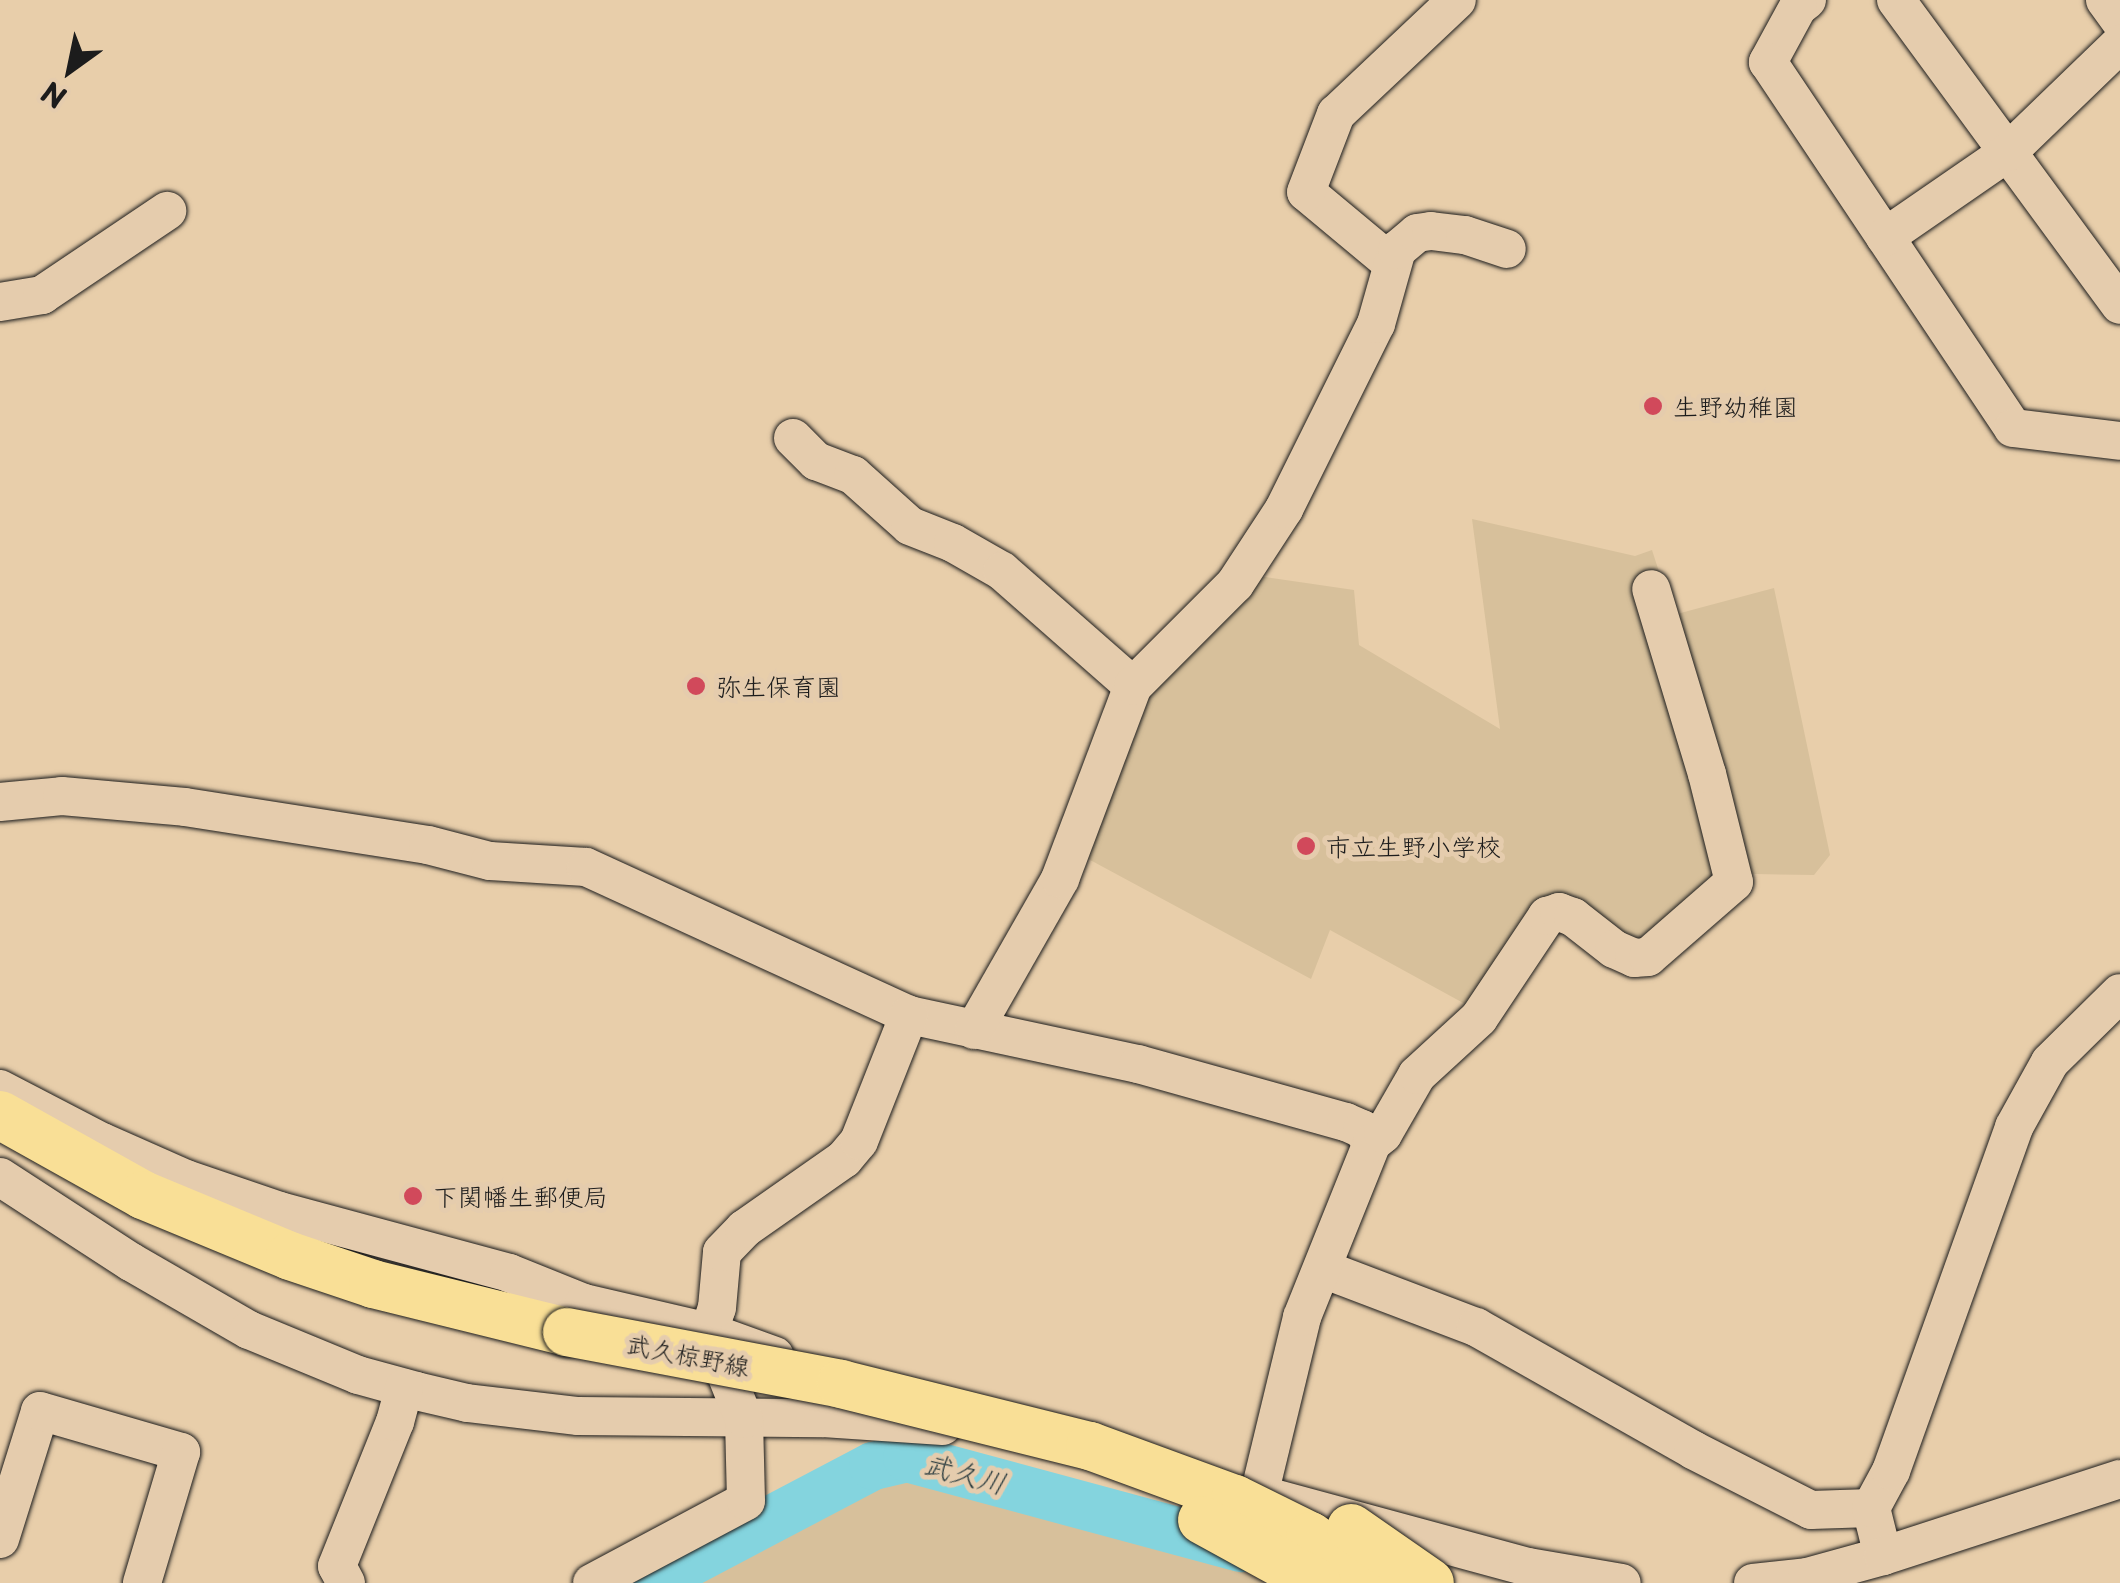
<!DOCTYPE html>
<html>
<head>
<meta charset="utf-8">
<style>
	body { margin:0 }
	#map { position:relative; width:2120px; height:1583px; overflow:hidden; background:#e8ceaa; font-family:"Playpen Sans","Klee One",sans-serif }
	div>[style] { position:absolute }
	.built>* { inset:0; background:#d7c09b }
	.river>* { height:48px; margin:-24px; padding:0 24px; transform-origin:24px; border-radius:24px; background:#84d4de }
	.roads { filter:drop-shadow(0 0 2px #1c1c1c) drop-shadow(0 0 2px #1c1c1c) }
	.minor>* { height:38px; margin:-19px; padding:0 19px; transform-origin:19px; border-radius:19px; background:#e5ccad }
	.major>* { height:48px; margin:-24px; padding:0 24px; transform-origin:24px; border-radius:24px; background:#f9df96 }
	.bridges { filter:drop-shadow(0 0 2px #1c1c1c) drop-shadow(0 0 2px #1c1c1c) }
	.major-bridge>* { height:48px; margin:-24px; padding:0 24px; transform-origin:24px; border-radius:24px; background:#f9df96 }
	.dots>* { width:28px; height:28px; translate:-50% -50%; box-sizing:border-box; border:5px solid #e5ccad; border-radius:50% }
	span { translate:-50% -50%; white-space:nowrap; text-align:center; line-height:1.15; -webkit-text-stroke:10px #e5ccad; paint-order:stroke }
	.poi-label { font-size:25px; color:#1c1c1c }
	.left { translate:0 -50%; text-align:left }
	.street-label { font-size:25px; color:#1c1c1c }
	.water-label { font-size:28px; color:#314143; font-style:italic }
	.north { position:absolute; left:20px; top:20px; width:100px; height:100px; -webkit-text-stroke:8px #e5ccad; paint-order:stroke; rotate:213deg; font-size:28px; font-weight:700; line-height:40px; text-align:center; color:#1c1c1c }
	.north::after { content:''; display:block; margin:auto; width:35px; height:45px; background:#1c1c1c; clip-path:polygon(50% 0,100% 100%,50% 72%,0 100%) }
</style>
</head>
<body>
<div id="map">
	<div class="built">
		<div style="clip-path:polygon(1472px 519px,1635px 556px,1652px 550px,1673px 615px,1774px 588px,1830px 855px,1814px 875px,1755px 874px,1724px 881px,1644px 952px,1564px 900px,1476px 1010px,1330px 930px,1311px 979px,1079px 854px,1133px 706px,1251px 575px,1354px 590px,1359px 645px,1500px 729px)"></div>
		<div style="clip-path:polygon(911px 1472px,1262px 1577px,1265px 1583px,685px 1583px,886px 1478px)"></div>
	</div>
	<div class="river">
		<div style="left:651px;top:1583px;width:251px;rotate:-27.8deg"></div>
		<div style="left:873px;top:1466px;width:35px;rotate:-13deg"></div>
		<div style="left:907px;top:1458px;width:346px;rotate:15.1deg"></div>
	</div>
	<div class="roads">
		<div class="minor">
			<div style="left:1807px;top:0;width:11px;rotate:142deg"></div>
			<div style="left:1798px;top:7px;width:63px;rotate:118.6deg"></div>
			<div style="left:1768px;top:62px;width:440px;rotate:56.2deg"></div>
			<div style="left:2013px;top:428px;width:108px;rotate:6.9deg"></div>
			<div style="left:1896px;top:0;width:378px;rotate:53.7deg"></div>
			<div style="left:2105px;top:0;width:26px;rotate:54deg"></div>
			<div style="left:1885px;top:237px;width:150px;rotate:-34.6deg"></div>
			<div style="left:2008px;top:152px;width:156px;rotate:-44deg"></div>
			<div style="left:1390px;top:262px;width:109px;rotate:-140.2deg"></div>
			<div style="left:1306px;top:192px;width:84px;rotate:-69deg"></div>
			<div style="left:1336px;top:114px;width:166px;rotate:-43.3deg"></div>
			<div style="left:0;top:302px;width:43px;rotate:-9.5deg"></div>
			<div style="left:42px;top:295px;width:151px;rotate:-33.9deg"></div>
			<div style="left:793px;top:438px;width:33px;rotate:45deg"></div>
			<div style="left:816px;top:461px;width:40px;rotate:21deg"></div>
			<div style="left:853px;top:475px;width:76px;rotate:41.8deg"></div>
			<div style="left:910px;top:526px;width:46px;rotate:21.6deg"></div>
			<div style="left:953px;top:543px;width:56px;rotate:29.7deg"></div>
			<div style="left:1002px;top:571px;width:174px;rotate:41.3deg"></div>
			<div style="left:0;top:802px;width:62px;rotate:-5.5deg"></div>
			<div style="left:62px;top:796px;width:123px;rotate:5.1deg"></div>
			<div style="left:185px;top:807px;width:246px;rotate:8.9deg"></div>
			<div style="left:428px;top:845px;width:64px;rotate:14.5deg"></div>
			<div style="left:490px;top:861px;width:96px;rotate:3.6deg"></div>
			<div style="left:586px;top:867px;width:355px;rotate:24.6deg"></div>
			<div style="left:909px;top:1015px;width:234px;rotate:12.1deg"></div>
			<div style="left:1138px;top:1064px;width:216px;rotate:15.6deg"></div>
			<div style="left:1346px;top:1122px;width:17px;rotate:24deg"></div>
			<div style="left:1362px;top:1129px;width:17px;rotate:54deg"></div>
			<div style="left:974px;top:1030px;width:174px;rotate:-60.3deg"></div>
			<div style="left:1060px;top:879px;width:206px;rotate:-69.3deg"></div>
			<div style="left:1133px;top:686px;width:144px;rotate:-45deg"></div>
			<div style="left:1235px;top:584px;width:90px;rotate:-56.8deg"></div>
			<div style="left:1284px;top:509px;width:207px;rotate:-63.6deg"></div>
			<div style="left:1376px;top:324px;width:77px;rotate:-74.2deg"></div>
			<div style="left:1397px;top:250px;width:26px;rotate:-40deg"></div>
			<div style="left:1417px;top:233px;width:14px;rotate:-8deg"></div>
			<div style="left:1431px;top:231px;width:34px;rotate:7deg"></div>
			<div style="left:1465px;top:235px;width:44px;rotate:18.4deg"></div>
			<div style="left:0;top:1089px;width:115px;rotate:27.5deg"></div>
			<div style="left:102px;top:1142px;width:92px;rotate:23.8deg"></div>
			<div style="left:186px;top:1179px;width:99px;rotate:18.8deg"></div>
			<div style="left:280px;top:1211px;width:237px;rotate:15.1deg"></div>
			<div style="left:509px;top:1273px;width:81px;rotate:21.8deg"></div>
			<div style="left:584px;top:1303px;width:128px;rotate:13.1deg"></div>
			<div style="left:709px;top:1332px;width:70px;rotate:20deg"></div>
			<div style="left:0;top:1177px;width:156px;rotate:33deg"></div>
			<div style="left:131px;top:1262px;width:136px;rotate:30deg"></div>
			<div style="left:249px;top:1330px;width:118px;rotate:22.4deg"></div>
			<div style="left:358px;top:1375px;width:60px;rotate:15.4deg"></div>
			<div style="left:416px;top:1391px;width:52px;rotate:13.2deg"></div>
			<div style="left:467px;top:1403px;width:112px;rotate:6.7deg"></div>
			<div style="left:578px;top:1416px;width:245px;rotate:0.5deg"></div>
			<div style="left:823px;top:1418px;width:120px;rotate:3.8deg"></div>
			<div style="left:1323px;top:1269px;width:164px;rotate:20.8deg"></div>
			<div style="left:1476px;top:1327px;width:249px;rotate:29.5deg"></div>
			<div style="left:1693px;top:1450px;width:132px;rotate:27deg"></div>
			<div style="left:1811px;top:1510px;width:60px;rotate:-1.9deg"></div>
			<div style="left:1255px;top:1493px;width:283px;rotate:15.2deg"></div>
			<div style="left:1528px;top:1567px;width:95px;rotate:9.7deg"></div>
			<div style="left:1273px;top:1514px;width:24px;rotate:-126deg"></div>
			<div style="left:1259px;top:1495px;width:183px;rotate:-76.4deg"></div>
			<div style="left:1302px;top:1317px;width:188px;rotate:-68.1deg"></div>
			<div style="left:1372px;top:1143px;width:14px;rotate:-39deg"></div>
			<div style="left:1383px;top:1134px;width:68px;rotate:-60deg"></div>
			<div style="left:1417px;top:1075px;width:84px;rotate:-42.6deg"></div>
			<div style="left:1479px;top:1018px;width:123px;rotate:-56.3deg"></div>
			<div style="left:1547px;top:916px;width:13px;rotate:-18deg"></div>
			<div style="left:1559px;top:912px;width:15px;rotate:20deg"></div>
			<div style="left:1573px;top:917px;width:52px;rotate:38deg"></div>
			<div style="left:1614px;top:949px;width:22px;rotate:24deg"></div>
			<div style="left:1634px;top:958px;width:14px;rotate:-4deg"></div>
			<div style="left:1648px;top:957px;width:114px;rotate:-41.1deg"></div>
			<div style="left:1734px;top:882px;width:111px;rotate:-104deg"></div>
			<div style="left:1707px;top:774px;width:193px;rotate:-106.8deg"></div>
			<div style="left:0;top:1539px;width:134px;rotate:-72.6deg"></div>
			<div style="left:40px;top:1411px;width:147px;rotate:16.2deg"></div>
			<div style="left:181px;top:1452px;width:137px;rotate:106.6deg"></div>
			<div style="left:1883px;top:1556px;width:49px;rotate:-104deg"></div>
			<div style="left:1871px;top:1508px;width:42px;rotate:-61.6deg"></div>
			<div style="left:1891px;top:1471px;width:365px;rotate:-70.3deg"></div>
			<div style="left:2014px;top:1127px;width:74px;rotate:-61deg"></div>
			<div style="left:2050px;top:1062px;width:98px;rotate:-44.6deg"></div>
			<div style="left:346px;top:1583px;width:19px;rotate:-118deg"></div>
			<div style="left:337px;top:1566px;width:155px;rotate:-68.1deg"></div>
			<div style="left:395px;top:1422px;width:35px;rotate:-75deg"></div>
			<div style="left:592px;top:1583px;width:174px;rotate:-28deg"></div>
			<div style="left:746px;top:1501px;width:82px;rotate:-91.4deg"></div>
			<div style="left:744px;top:1419px;width:94px;rotate:-111.9deg"></div>
			<div style="left:709px;top:1332px;width:25px;rotate:-72deg"></div>
			<div style="left:717px;top:1308px;width:56px;rotate:-84.9deg"></div>
			<div style="left:722px;top:1252px;width:32px;rotate:-46deg"></div>
			<div style="left:744px;top:1229px;width:122px;rotate:-35deg"></div>
			<div style="left:844px;top:1159px;width:23px;rotate:-50deg"></div>
			<div style="left:859px;top:1141px;width:136px;rotate:-68.4deg"></div>
			<div style="left:1753px;top:1583px;width:54px;rotate:-6.3deg"></div>
			<div style="left:1807px;top:1577px;width:79px;rotate:-15.4deg"></div>
			<div style="left:1883px;top:1556px;width:249px;rotate:-18deg"></div>
		</div>
		<div class="major">
			<div style="left:0;top:1115px;width:164px;rotate:29.2deg"></div>
			<div style="left:143px;top:1195px;width:159px;rotate:22.5deg"></div>
			<div style="left:290px;top:1256px;width:88px;rotate:18.6deg"></div>
			<div style="left:373px;top:1284px;width:200px;rotate:13.9deg"></div>
		</div>
	</div>
	<div class="bridges">
		<div class="major-bridge">
			<div style="left:567px;top:1332px;width:279px;rotate:10.7deg"></div>
			<div style="left:841px;top:1384px;width:257px;rotate:14deg"></div>
			<div style="left:1090px;top:1446px;width:154px;rotate:20.1deg"></div>
			<div style="left:1235px;top:1499px;width:84px;rotate:26.3deg"></div>
			<div style="left:1310px;top:1536px;width:83px;rotate:34.7deg"></div>
			<div style="left:1202px;top:1520px;width:131px;rotate:28.7deg"></div>
			<div style="left:1351px;top:1528px;width:96px;rotate:34.8deg"></div>
		</div>
	</div>
	<div class="dots">
		<div style="left:1653px;top:406px;background:#d1495b"></div>
		<div style="left:696px;top:686px;background:#d1495b"></div>
		<div style="left:1306px;top:846px;background:#d1495b"></div>
		<div style="left:413px;top:1196px;background:#d1495b"></div>
	</div>
	<div class="poi-label">
		<span class="left" style="left:1673px;top:406px">生野幼稚園</span>
		<span class="left" style="left:716px;top:686px">弥生保育園</span>
		<span class="left" style="left:1326px;top:846px">市立生野小学校</span>
		<span class="left" style="left:433px;top:1196px">下関幡生郵便局</span>
	</div>
	<div class="street-label">
		<span style="left:688px;top:1355px;rotate:11deg">武久椋野線</span>
	</div>
	<div class="water-label">
		<span style="left:965px;top:1473px;rotate:15deg">武久川</span>
	</div>
	<div class="north">N</div>
</div>
</body>
</html>
